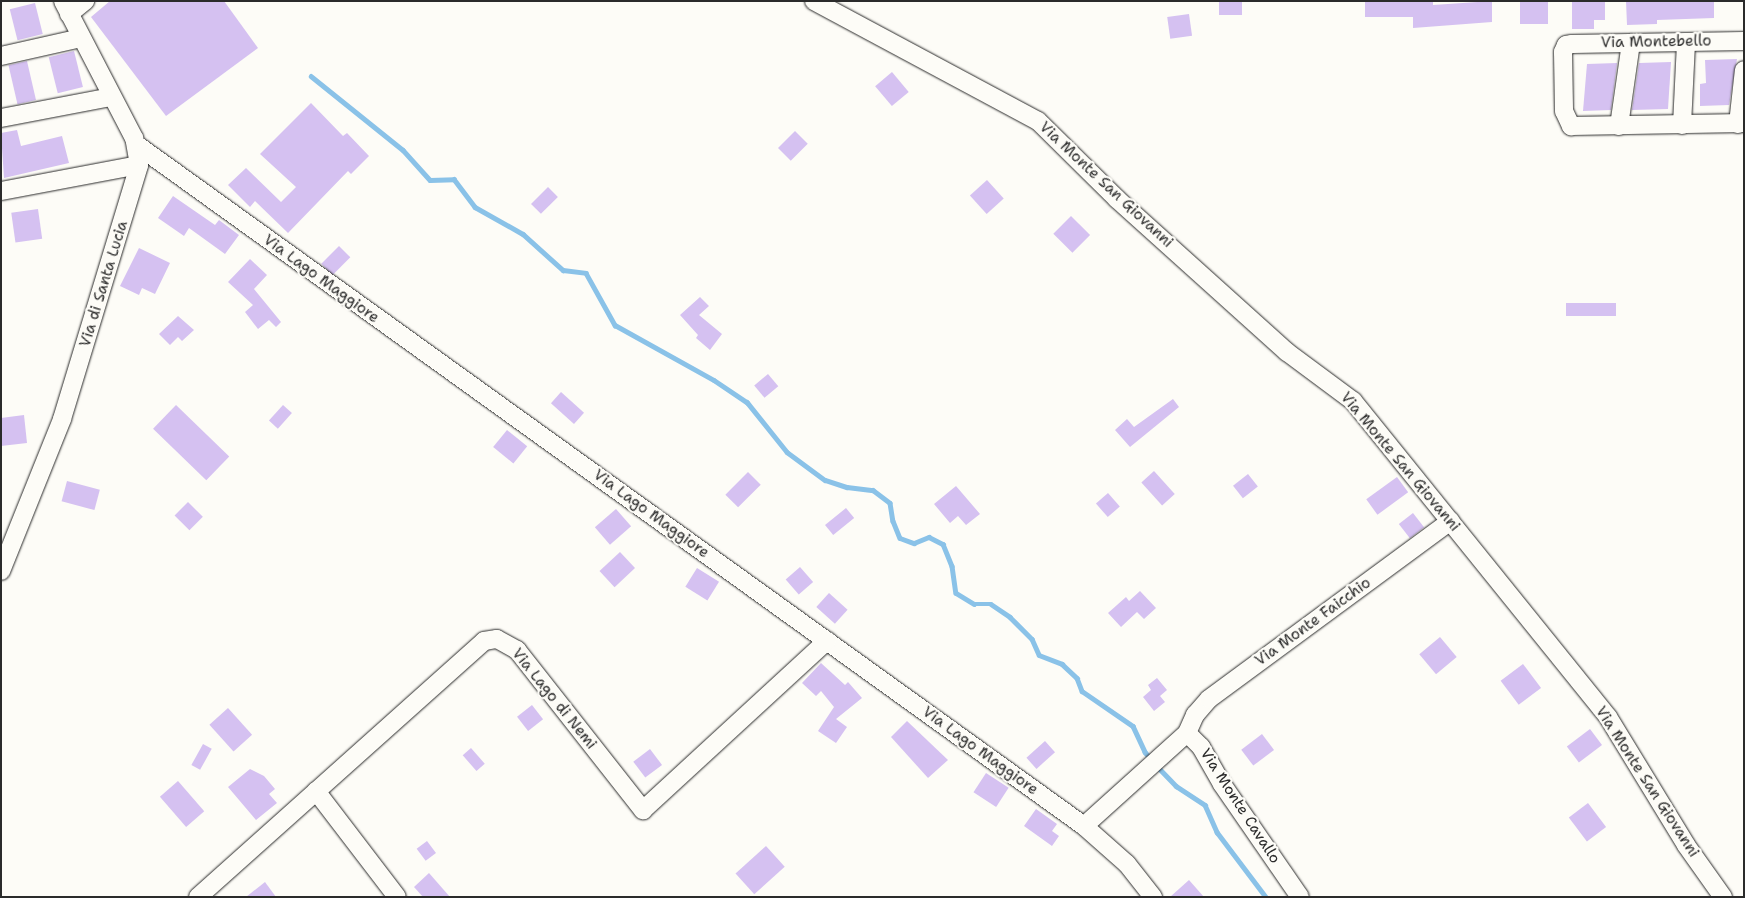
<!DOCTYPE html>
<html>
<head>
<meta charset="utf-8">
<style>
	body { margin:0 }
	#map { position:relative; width:1745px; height:898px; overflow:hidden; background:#fdfcf7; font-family:"Shantell Sans",sans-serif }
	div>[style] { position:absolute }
	.stream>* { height:4.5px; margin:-2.25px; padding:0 2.25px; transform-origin:2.25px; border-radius:2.25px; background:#8ac2e8 }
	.building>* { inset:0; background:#d5c1f1; transform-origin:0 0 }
	.roads { filter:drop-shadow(0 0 1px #2b2b2b) drop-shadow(0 0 1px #2b2b2b) }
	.minor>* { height:18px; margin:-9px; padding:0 9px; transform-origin:9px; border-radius:9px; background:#fdfcf7 }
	span { translate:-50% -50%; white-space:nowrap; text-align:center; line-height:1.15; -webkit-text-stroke:4.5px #fdfcf7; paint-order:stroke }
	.street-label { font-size:15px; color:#2b2b2b }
	.frame { position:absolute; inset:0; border:2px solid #2b2b2b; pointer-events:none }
</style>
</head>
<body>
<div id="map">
	<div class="stream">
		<div style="left:311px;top:76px;width:118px;rotate:38.8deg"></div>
		<div style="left:403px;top:150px;width:40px;rotate:48deg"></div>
		<div style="left:430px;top:180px;width:24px;rotate:-2deg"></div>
		<div style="left:454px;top:179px;width:35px;rotate:53deg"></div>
		<div style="left:475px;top:207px;width:55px;rotate:29.4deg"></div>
		<div style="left:523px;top:234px;width:54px;rotate:42deg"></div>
		<div style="left:563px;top:270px;width:23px;rotate:7deg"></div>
		<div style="left:586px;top:273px;width:60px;rotate:60.9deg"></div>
		<div style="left:615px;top:325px;width:113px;rotate:29.1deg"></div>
		<div style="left:714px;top:380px;width:40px;rotate:34deg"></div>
		<div style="left:747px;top:402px;width:64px;rotate:51.3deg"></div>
		<div style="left:787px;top:452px;width:47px;rotate:36.4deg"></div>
		<div style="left:825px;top:480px;width:23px;rotate:18deg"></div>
		<div style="left:847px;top:487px;width:26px;rotate:7deg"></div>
		<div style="left:873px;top:490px;width:21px;rotate:37deg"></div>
		<div style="left:890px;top:503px;width:18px;rotate:81deg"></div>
		<div style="left:893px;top:521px;width:18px;rotate:68deg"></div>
		<div style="left:900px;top:538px;width:15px;rotate:20deg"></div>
		<div style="left:914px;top:543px;width:16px;rotate:-22deg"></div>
		<div style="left:929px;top:537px;width:16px;rotate:27deg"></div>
		<div style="left:943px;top:544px;width:24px;rotate:68deg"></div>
		<div style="left:952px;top:566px;width:27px;rotate:82deg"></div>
		<div style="left:956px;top:593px;width:21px;rotate:31deg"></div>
		<div style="left:974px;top:604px;width:17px"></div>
		<div style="left:991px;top:604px;width:23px;rotate:34deg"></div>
		<div style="left:1010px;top:617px;width:31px;rotate:45deg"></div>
		<div style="left:1032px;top:639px;width:17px;rotate:66deg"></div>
		<div style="left:1039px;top:655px;width:25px;rotate:21deg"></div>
		<div style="left:1062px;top:664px;width:21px;rotate:43deg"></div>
		<div style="left:1077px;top:678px;width:14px;rotate:69deg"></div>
		<div style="left:1082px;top:691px;width:62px;rotate:34.5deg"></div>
		<div style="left:1133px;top:726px;width:29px;rotate:65deg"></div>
		<div style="left:1145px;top:752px;width:11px;rotate:49deg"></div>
		<div style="left:1157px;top:766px;width:28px;rotate:46deg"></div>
		<div style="left:1176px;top:786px;width:35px;rotate:33deg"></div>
		<div style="left:1205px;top:805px;width:30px;rotate:66deg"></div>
		<div style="left:1217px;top:832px;width:81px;rotate:53deg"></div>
	</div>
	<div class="building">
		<div style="clip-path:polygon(110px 1px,224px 1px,258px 48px,166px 116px,91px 17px)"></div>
		<div style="left:1219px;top:1px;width:23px;height:14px"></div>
		<div style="clip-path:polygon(1365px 1px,1433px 1px,1433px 5px,1492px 1px,1492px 22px,1413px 28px,1413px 17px,1365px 17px)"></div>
		<div style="left:1520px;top:1px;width:28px;height:23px"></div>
		<div style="clip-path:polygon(1572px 1px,1605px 1px,1605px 20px,1594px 20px,1594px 29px,1572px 29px)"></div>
		<div style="clip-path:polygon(1626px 1px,1714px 1px,1714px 18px,1657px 20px,1657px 24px,1627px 25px)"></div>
		<div style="left:35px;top:3px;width:32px;height:26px;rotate:76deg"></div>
		<div style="left:1189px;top:14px;width:22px;height:22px;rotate:82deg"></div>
		<div style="left:74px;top:51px;width:37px;height:26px;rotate:76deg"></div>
		<div style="clip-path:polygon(1737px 59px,1729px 105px,1700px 106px,1700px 84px,1706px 83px,1705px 60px)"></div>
		<div style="left:27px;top:61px;width:40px;height:19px;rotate:77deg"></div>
		<div style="clip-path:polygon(1671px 62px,1668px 109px,1632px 110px,1639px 63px)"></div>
		<div style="clip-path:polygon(1617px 63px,1611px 110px,1583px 111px,1587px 64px)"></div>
		<div style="left:892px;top:72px;width:26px;height:22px;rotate:50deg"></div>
		<div style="clip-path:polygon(311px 103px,343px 136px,347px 133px,369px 156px,351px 174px,348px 171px,288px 233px,255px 201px,250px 207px,228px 185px,246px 168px,281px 202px,296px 187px,260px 154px)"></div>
		<div style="clip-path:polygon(17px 130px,21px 146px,62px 136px,69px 163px,4px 178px,1px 133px)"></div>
		<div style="left:795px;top:131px;width:18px;height:24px;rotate:45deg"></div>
		<div style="left:987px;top:180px;width:25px;height:23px;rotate:48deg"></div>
		<div style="left:548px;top:187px;width:14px;height:24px;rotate:45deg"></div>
		<div style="clip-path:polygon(173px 196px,215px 225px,219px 220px,239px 235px,225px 254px,189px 228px,184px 236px,158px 218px)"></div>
		<div style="left:38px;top:209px;width:30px;height:27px;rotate:82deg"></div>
		<div style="left:1071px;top:216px;width:27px;height:25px;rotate:45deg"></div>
		<div style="left:339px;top:246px;width:16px;height:25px;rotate:45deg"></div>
		<div style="clip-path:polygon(139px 248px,170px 263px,155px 294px,142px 288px,139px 295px,120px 286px)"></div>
		<div style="clip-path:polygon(250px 259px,267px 275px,254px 289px,281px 322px,276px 327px,269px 320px,258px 329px,245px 312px,253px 305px,228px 282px)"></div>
		<div style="clip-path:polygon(700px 297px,709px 306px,699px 315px,722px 334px,710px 350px,696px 338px,698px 335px,680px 315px)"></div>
		<div style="left:1566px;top:303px;width:50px;height:13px"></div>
		<div style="clip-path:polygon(178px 316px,194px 330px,182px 341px,178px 337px,170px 345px,159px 334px)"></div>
		<div style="left:768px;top:374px;width:16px;height:18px;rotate:50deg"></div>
		<div style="left:561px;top:392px;width:31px;height:15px;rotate:42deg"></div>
		<div style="clip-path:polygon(1173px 399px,1179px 407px,1130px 447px,1115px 430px,1127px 419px,1134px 427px)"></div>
		<div style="left:176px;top:405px;width:74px;height:33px;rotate:44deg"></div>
		<div style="left:283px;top:405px;width:12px;height:21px;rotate:42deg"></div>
		<div style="clip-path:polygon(24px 415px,27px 443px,1px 446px,1px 418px)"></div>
		<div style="left:507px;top:430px;width:26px;height:22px;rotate:39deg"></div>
		<div style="left:1154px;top:471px;width:31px;height:17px;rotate:48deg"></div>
		<div style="left:748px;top:472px;width:18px;height:32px;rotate:45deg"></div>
		<div style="left:1248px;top:474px;width:16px;height:19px;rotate:52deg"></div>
		<div style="left:1397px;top:477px;width:19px;height:38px;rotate:54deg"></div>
		<div style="left:67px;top:481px;width:34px;height:21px;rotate:15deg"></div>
		<div style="clip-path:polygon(956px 486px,980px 514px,966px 525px,958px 516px,950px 523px,934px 504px)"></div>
		<div style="left:1108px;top:493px;width:18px;height:16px;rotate:49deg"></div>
		<div style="left:188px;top:502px;width:21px;height:19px;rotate:45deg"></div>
		<div style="left:846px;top:508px;width:13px;height:27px;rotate:51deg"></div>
		<div style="left:616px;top:509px;width:23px;height:28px;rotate:49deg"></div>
		<div style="left:1413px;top:513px;width:18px;height:18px;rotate:52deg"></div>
		<div style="left:620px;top:552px;width:22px;height:28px;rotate:47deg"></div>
		<div style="left:800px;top:567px;width:20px;height:19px;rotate:49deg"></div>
		<div style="left:697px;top:568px;width:26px;height:22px;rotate:32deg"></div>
		<div style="clip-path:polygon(1140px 591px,1156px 608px,1144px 619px,1137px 612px,1121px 627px,1108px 613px,1126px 597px,1129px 601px)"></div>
		<div style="left:829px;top:593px;width:25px;height:19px;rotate:42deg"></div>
		<div style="left:1440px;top:637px;width:26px;height:27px;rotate:50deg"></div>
		<div style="clip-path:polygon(821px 663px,845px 685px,848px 682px,862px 698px,836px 719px,847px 727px,836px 743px,818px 731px,834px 707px,821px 691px,816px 696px,802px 683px)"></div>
		<div style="left:1523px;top:664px;width:30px;height:28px;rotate:53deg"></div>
		<div style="clip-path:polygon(1157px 678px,1167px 690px,1160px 696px,1165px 702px,1154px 711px,1143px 697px,1151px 690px,1148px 685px)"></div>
		<div style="left:532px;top:705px;width:18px;height:19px;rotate:52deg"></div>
		<div style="left:228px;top:708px;width:36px;height:25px;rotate:48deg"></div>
		<div style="clip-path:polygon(907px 721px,948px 760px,928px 778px,891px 737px)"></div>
		<div style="left:1590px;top:729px;width:20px;height:29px;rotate:53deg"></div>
		<div style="left:1262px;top:734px;width:20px;height:26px;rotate:53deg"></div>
		<div style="left:1045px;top:741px;width:15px;height:25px;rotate:48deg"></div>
		<div style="left:203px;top:744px;width:10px;height:24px;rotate:29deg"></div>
		<div style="left:471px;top:748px;width:21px;height:11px;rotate:49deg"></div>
		<div style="left:650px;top:749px;width:20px;height:21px;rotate:53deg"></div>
		<div style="clip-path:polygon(250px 769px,264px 776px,275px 789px,269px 794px,277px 803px,256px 820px,228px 787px)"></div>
		<div style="left:986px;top:773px;width:27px;height:23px;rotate:33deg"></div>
		<div style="left:178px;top:781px;width:40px;height:24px;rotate:49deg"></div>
		<div style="left:1588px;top:803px;width:30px;height:24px;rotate:53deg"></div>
		<div style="clip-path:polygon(1036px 809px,1057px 824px,1052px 831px,1059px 836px,1052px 846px,1024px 826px)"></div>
		<div style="left:427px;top:841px;width:15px;height:13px;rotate:53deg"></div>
		<div style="left:766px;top:846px;width:28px;height:41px;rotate:48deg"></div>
		<div style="clip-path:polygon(429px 873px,450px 897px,423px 897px,414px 887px)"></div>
		<div style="clip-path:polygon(1189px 880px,1204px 897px,1170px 897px)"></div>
		<div style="clip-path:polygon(265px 882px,276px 897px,246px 897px)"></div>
	</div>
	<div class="roads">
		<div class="minor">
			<div style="left:814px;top:1px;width:254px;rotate:28.2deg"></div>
			<div style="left:1038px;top:121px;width:111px;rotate:44.6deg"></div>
			<div style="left:1117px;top:199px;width:229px;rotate:42deg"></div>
			<div style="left:1287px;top:352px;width:82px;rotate:36.6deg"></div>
			<div style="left:1353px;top:401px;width:406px;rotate:51.1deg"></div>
			<div style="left:1608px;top:717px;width:150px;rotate:58.6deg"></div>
			<div style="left:1686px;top:845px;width:64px;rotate:54.6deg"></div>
			<div style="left:69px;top:14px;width:21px;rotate:-39deg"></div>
			<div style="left:1744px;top:41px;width:172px;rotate:179deg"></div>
			<div style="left:1572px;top:44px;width:6px;rotate:171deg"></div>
			<div style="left:1566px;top:45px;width:8px;rotate:113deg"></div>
			<div style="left:1563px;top:52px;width:59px;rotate:89deg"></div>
			<div style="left:1564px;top:111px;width:17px;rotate:65deg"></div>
			<div style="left:1571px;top:126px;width:173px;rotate:-1deg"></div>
			<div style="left:1px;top:56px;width:82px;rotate:-12.7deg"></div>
			<div style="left:1px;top:118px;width:112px;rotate:-10.8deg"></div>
			<div style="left:1738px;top:124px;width:54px;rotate:-83.7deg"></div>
			<div style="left:1682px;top:125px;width:83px;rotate:-87.2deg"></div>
			<div style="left:1619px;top:126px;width:84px;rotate:-81.8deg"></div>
			<div style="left:137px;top:145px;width:1166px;rotate:35.72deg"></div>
			<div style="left:1084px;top:826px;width:57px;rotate:41.5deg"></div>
			<div style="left:1127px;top:864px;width:42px;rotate:51.8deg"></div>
			<div style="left:1px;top:191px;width:140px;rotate:-10.7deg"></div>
			<div style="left:1px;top:571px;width:164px;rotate:-68.1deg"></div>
			<div style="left:62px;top:419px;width:265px;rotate:-73.1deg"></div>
			<div style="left:139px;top:165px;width:27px;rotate:-100deg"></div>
			<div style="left:134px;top:138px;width:154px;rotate:-117.4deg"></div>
			<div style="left:1187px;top:733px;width:20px;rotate:-66deg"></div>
			<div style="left:1195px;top:715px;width:21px;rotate:-49deg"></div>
			<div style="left:1209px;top:699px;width:300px;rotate:-36.4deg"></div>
			<div style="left:316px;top:791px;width:133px;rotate:52.6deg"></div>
			<div style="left:1084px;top:826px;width:139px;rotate:-42.1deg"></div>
			<div style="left:1187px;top:733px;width:20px;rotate:45deg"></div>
			<div style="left:1201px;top:747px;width:43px;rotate:60.4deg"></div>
			<div style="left:1222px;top:784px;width:137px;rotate:55.4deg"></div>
			<div style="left:198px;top:897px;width:384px;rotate:-41.8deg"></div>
			<div style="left:484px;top:641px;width:13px;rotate:-9deg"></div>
			<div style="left:497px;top:639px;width:23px;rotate:29deg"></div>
			<div style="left:517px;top:650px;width:204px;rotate:51.8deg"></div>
			<div style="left:643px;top:810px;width:250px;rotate:-42.6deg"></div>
		</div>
	</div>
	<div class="street-label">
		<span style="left:1656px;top:42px;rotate:-1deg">Via Montebello</span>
		<span style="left:1106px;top:185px;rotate:43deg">Via Monte San Giovanni</span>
		<span style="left:321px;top:279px;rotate:36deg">Via Lago Maggiore</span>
		<span style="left:104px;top:284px;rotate:-73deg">Via di Santa Lucia</span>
		<span style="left:1400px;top:462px;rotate:50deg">Via Monte San Giovanni</span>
		<span style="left:651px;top:514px;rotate:36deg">Via Lago Maggiore</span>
		<span style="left:1313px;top:622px;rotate:-36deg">Via Monte Faicchio</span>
		<span style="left:554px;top:699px;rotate:51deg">Via Lago di Nemi</span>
		<span style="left:980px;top:751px;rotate:36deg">Via Lago Maggiore</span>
		<span style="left:1647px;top:782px;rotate:57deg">Via Monte San Giovanni</span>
		<span style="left:1240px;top:806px;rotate:57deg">Via Monte Cavallo</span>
	</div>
	<div class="frame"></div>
</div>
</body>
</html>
